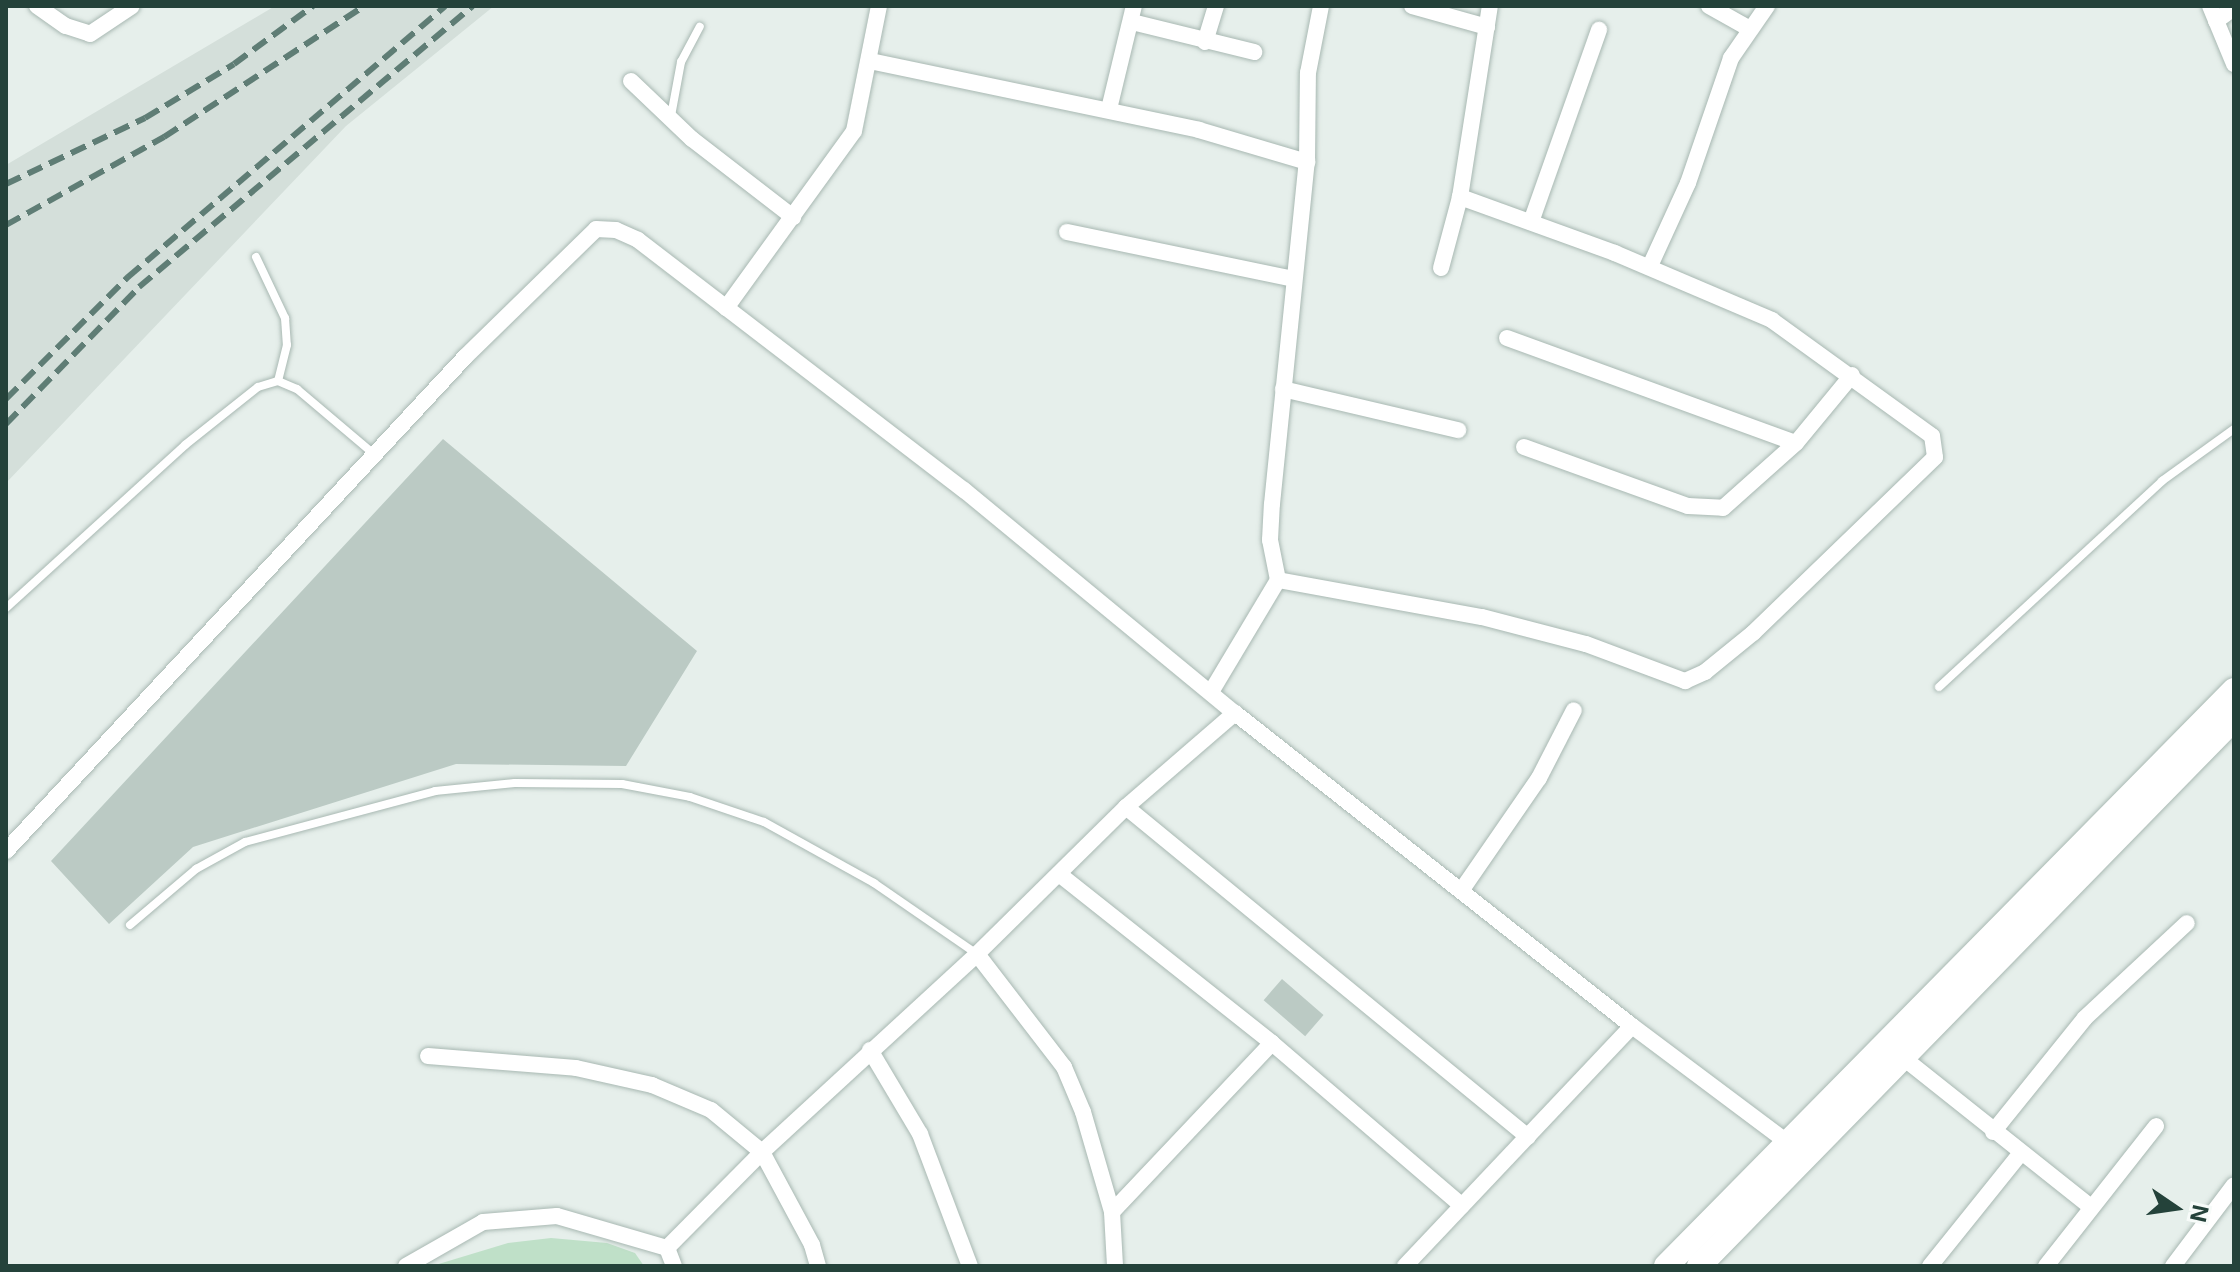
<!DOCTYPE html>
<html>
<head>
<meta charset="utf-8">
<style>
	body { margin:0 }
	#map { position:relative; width:2240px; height:1272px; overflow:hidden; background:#e6efeb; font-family:Inter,sans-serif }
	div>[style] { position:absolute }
	.built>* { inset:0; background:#d4dfda }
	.green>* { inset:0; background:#bfe0c8 }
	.building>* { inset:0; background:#bbcac4; transform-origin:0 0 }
	.roads { filter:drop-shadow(0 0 2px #a8b8b2) drop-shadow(0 0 2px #a8b8b2) }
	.service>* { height:8px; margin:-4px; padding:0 4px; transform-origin:4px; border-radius:4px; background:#fff }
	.minor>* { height:16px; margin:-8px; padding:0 8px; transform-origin:8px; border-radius:8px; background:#fff }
	.secondary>* { height:24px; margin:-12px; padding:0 12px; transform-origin:12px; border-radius:12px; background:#fff }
	.rail>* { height:6px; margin-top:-3px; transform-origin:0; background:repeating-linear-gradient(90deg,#5f7d75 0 16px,transparent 0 24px) }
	span { translate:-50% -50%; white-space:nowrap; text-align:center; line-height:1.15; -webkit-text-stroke:8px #f7fbf9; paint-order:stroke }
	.frame { position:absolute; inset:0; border:8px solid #24423a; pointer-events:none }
	.north { position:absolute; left:2136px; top:1168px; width:80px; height:80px; -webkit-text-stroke:6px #f7fbf9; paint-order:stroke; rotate:103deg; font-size:22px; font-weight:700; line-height:32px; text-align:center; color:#24423a }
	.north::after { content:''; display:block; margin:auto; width:28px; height:36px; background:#24423a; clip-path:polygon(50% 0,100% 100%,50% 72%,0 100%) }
</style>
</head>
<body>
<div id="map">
	<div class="built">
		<div style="clip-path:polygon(275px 6px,494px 6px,346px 126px,6px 483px,6px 165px)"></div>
	</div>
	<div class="green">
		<div style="clip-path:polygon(551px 1238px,607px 1243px,635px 1253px,644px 1266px,432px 1266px,508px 1243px)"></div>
	</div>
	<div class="building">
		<div style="clip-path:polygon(443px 439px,697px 651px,626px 766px,456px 764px,193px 847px,109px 924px,51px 861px)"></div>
		<div style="left:1282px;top:979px;width:55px;height:28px;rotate:41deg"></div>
	</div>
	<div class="roads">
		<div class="service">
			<div style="left:671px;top:116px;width:55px;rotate:-79.5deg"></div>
			<div style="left:681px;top:62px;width:40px;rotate:-62deg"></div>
			<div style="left:256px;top:257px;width:68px;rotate:64.6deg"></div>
			<div style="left:285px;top:318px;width:27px;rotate:86deg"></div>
			<div style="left:287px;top:345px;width:37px;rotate:104deg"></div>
			<div style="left:6px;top:608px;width:242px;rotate:-42.3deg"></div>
			<div style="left:185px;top:445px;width:93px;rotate:-38.5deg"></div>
			<div style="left:258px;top:387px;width:21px;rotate:-17deg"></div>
			<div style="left:278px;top:381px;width:21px;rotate:23deg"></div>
			<div style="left:297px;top:389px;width:101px;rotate:40.2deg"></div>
			<div style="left:1939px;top:687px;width:304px;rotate:-42.7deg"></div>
			<div style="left:2162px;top:481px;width:89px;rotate:-35.8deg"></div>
			<div style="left:130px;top:925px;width:87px;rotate:-40.3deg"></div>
			<div style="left:196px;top:869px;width:56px;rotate:-28.9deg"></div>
			<div style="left:245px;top:842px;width:197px;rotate:-15deg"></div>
			<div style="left:435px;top:791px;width:80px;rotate:-5.7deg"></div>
			<div style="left:515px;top:783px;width:107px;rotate:0.5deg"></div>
			<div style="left:622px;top:784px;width:69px;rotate:10.8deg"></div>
			<div style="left:690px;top:797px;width:78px;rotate:18.7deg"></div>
			<div style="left:764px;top:822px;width:126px;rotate:29deg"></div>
			<div style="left:874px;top:883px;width:125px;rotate:34.6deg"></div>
		</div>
		<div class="minor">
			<div style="left:37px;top:6px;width:35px;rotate:35deg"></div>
			<div style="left:66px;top:26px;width:25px;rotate:18deg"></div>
			<div style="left:90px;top:34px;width:50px;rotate:-33.7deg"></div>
			<div style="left:1412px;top:6px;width:78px;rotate:15.6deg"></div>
			<div style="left:1709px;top:6px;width:45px;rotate:29.4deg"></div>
			<div style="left:2210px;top:6px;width:63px;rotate:67.5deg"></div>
			<div style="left:2216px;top:21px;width:22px;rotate:-36deg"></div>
			<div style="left:1132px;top:22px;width:126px;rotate:13.8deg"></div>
			<div style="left:1205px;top:42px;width:38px;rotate:-73deg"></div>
			<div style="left:870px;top:61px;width:336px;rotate:11.8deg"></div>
			<div style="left:1199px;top:130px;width:113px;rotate:16.5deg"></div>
			<div style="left:631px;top:81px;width:84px;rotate:43.6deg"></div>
			<div style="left:692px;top:139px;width:128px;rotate:37.7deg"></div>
			<div style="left:1109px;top:109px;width:106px;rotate:-76.4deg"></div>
			<div style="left:1531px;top:222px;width:204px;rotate:-70.5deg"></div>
			<div style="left:1067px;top:232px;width:231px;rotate:11.7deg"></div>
			<div style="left:1650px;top:266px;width:91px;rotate:-65.4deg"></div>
			<div style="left:1688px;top:183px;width:132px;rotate:-71deg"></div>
			<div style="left:1731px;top:58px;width:63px;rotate:-55.3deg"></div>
			<div style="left:1441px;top:268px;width:73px;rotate:-75deg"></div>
			<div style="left:1460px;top:197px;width:193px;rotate:-81.1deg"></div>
			<div style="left:726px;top:308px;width:218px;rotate:-54.1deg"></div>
			<div style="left:854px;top:131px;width:127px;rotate:-78.7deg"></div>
			<div style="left:1507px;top:338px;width:307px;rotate:20deg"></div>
			<div style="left:1283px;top:389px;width:180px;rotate:13.2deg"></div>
			<div style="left:1524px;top:447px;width:174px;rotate:19.8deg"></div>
			<div style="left:1688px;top:506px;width:35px;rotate:3deg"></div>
			<div style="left:1723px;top:508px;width:98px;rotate:-41.7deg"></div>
			<div style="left:1796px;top:443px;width:88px;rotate:-50.5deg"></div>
			<div style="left:1278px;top:580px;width:41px;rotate:-101.3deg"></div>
			<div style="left:1270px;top:540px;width:36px;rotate:-87deg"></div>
			<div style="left:1272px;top:504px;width:344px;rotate:-84.2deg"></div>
			<div style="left:1307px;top:162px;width:89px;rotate:-89.4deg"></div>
			<div style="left:1308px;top:73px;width:68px;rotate:-79deg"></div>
			<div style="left:1211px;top:692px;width:131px;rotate:-59.1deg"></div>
			<div style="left:1278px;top:580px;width:207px;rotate:10.3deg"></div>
			<div style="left:1482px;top:617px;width:107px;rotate:14.6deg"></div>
			<div style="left:1586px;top:644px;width:106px;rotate:20.5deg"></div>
			<div style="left:1685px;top:681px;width:22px;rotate:-24deg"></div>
			<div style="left:1705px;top:672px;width:62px;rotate:-39.1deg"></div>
			<div style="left:1753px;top:633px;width:253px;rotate:-44deg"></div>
			<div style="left:1935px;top:457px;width:21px;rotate:-98deg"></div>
			<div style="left:1932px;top:436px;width:198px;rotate:-144.1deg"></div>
			<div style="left:1772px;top:320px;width:171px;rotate:-156.9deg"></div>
			<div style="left:1615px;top:253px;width:165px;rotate:-160.1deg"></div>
			<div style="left:1126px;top:807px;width:520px;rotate:39.38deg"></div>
			<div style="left:6px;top:851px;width:674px;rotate:-47.1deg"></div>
			<div style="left:465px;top:357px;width:183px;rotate:-44.3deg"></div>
			<div style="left:596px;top:229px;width:20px;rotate:3deg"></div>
			<div style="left:616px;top:230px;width:24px;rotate:24deg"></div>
			<div style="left:638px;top:240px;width:411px;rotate:37.5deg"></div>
			<div style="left:964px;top:490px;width:351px;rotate:39.5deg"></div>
			<div style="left:1059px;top:874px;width:272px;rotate:38.4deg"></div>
			<div style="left:1272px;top:1043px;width:250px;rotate:40.6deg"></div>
			<div style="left:1461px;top:891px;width:137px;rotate:-55.4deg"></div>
			<div style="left:1539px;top:778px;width:76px;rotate:-62.8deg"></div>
			<div style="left:977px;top:954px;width:143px;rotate:52.4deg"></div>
			<div style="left:1064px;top:1067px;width:49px;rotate:67.1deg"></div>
			<div style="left:1083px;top:1112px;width:104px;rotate:73.8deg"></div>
			<div style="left:1112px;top:1212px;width:54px;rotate:86.8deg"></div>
			<div style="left:870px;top:1050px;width:98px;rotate:59.2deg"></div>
			<div style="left:920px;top:1134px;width:141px;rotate:69.3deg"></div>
			<div style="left:428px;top:1056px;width:148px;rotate:4.6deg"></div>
			<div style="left:576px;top:1068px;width:78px;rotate:12.6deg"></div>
			<div style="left:652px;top:1085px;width:64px;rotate:23deg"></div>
			<div style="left:711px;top:1110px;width:66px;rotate:39.5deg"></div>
			<div style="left:762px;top:1152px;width:106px;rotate:61.7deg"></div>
			<div style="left:812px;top:1245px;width:22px;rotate:74deg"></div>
			<div style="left:1901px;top:1056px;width:243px;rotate:38.5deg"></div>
			<div style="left:1993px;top:1132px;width:146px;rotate:-51.1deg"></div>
			<div style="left:2085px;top:1018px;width:139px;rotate:-43deg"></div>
			<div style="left:1112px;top:1212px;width:233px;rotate:-46.6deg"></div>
			<div style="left:406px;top:1266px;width:89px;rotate:-29.7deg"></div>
			<div style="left:483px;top:1222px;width:74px;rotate:-4.6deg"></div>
			<div style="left:557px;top:1216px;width:115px;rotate:16.2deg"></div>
			<div style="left:674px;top:1266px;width:19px;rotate:-111deg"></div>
			<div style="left:667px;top:1248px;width:135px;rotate:-45.3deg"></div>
			<div style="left:762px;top:1152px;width:292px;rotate:-42.6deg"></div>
			<div style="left:977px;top:954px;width:209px;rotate:-44.6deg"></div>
			<div style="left:1126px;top:807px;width:144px;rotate:-40.8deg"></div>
			<div style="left:1235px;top:713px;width:506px;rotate:38.25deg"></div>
			<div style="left:1405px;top:1266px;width:330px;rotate:-46.6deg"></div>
			<div style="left:1632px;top:1026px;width:197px;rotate:36.8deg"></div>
			<div style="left:1930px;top:1266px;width:144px;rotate:-51.2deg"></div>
			<div style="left:2046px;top:1266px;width:178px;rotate:-51.8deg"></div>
			<div style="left:2173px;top:1266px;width:101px;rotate:-53deg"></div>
		</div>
		<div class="secondary">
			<div style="left:1666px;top:1266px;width:809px;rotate:-45.4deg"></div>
			<div style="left:1699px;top:1266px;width:765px;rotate:-45.64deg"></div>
		</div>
	</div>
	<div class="rail">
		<div style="left:6px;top:184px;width:154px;rotate:-25.4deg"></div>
		<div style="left:145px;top:118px;width:104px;rotate:-31.2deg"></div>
		<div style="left:234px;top:64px;width:98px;rotate:-36.3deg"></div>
		<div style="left:6px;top:225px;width:181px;rotate:-29.1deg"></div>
		<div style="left:164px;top:137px;width:239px;rotate:-33.2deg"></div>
		<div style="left:6px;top:399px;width:173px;rotate:-45deg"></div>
		<div style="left:128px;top:277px;width:417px;rotate:-40.5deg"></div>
		<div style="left:6px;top:424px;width:191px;rotate:-45.8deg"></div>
		<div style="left:139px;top:287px;width:436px;rotate:-40.1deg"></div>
	</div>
	<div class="frame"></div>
	<div class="north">N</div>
</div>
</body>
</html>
